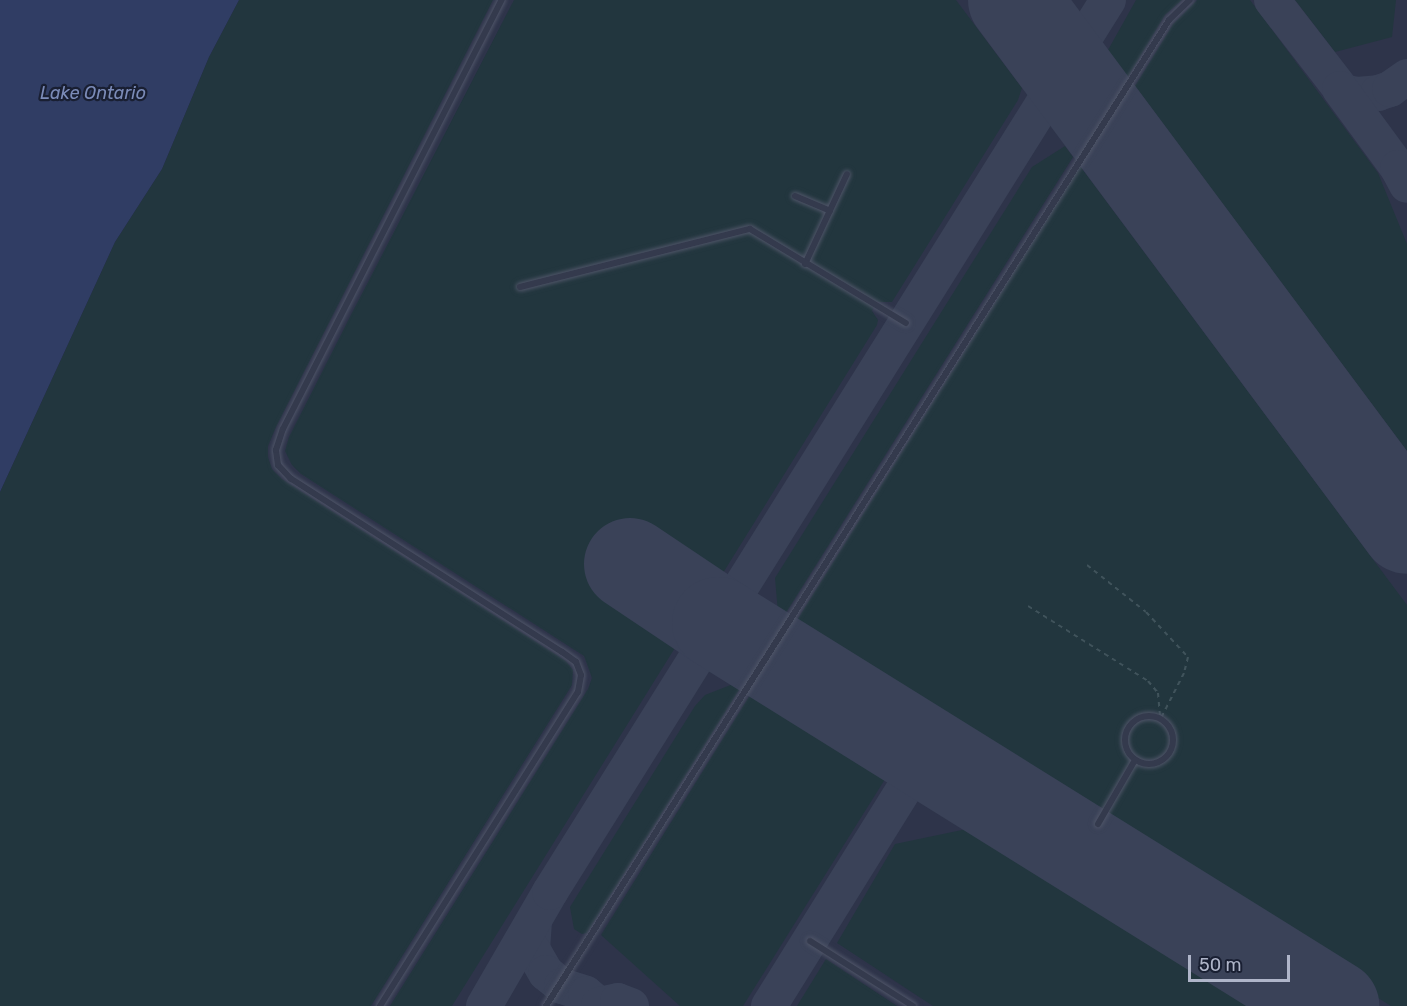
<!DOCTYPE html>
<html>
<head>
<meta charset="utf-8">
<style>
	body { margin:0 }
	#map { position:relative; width:1407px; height:1006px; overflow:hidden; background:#20273d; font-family:Rubik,sans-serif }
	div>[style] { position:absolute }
	.airport>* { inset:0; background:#2e344a }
	.green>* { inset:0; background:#22363e }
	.water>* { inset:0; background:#303d64 }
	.taxiway>* { height:36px; margin:-18px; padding:0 18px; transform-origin:18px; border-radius:18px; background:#3a4258 }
	.runway>* { height:92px; margin:-46px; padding:0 46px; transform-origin:46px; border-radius:46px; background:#3a4258 }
	.path>* { height:2px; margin-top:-1px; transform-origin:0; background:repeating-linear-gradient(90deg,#40535b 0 4.5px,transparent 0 9px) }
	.roads { filter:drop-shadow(0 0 2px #4f5568) drop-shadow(0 0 2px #4f5568) }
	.lane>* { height:6px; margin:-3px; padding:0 3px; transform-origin:3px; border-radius:3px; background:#343a4d }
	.lane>.ring { margin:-3px; padding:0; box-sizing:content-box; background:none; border:6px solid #343a4d; border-radius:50% }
	span { translate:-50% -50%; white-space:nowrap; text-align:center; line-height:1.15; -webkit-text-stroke:4.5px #191f32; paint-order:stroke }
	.water-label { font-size:18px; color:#7b8bb8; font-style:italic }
	.scale { position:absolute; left:1188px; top:955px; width:102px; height:27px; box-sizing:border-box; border:3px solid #afb5c9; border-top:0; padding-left:8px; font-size:18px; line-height:21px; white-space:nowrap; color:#afb5c9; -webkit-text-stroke:4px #191f32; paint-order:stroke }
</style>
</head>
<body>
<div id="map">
	<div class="airport">
		<div style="clip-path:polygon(480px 0,1407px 0,1407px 1006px,357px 1006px,241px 469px)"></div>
	</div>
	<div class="green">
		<div style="clip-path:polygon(239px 0,493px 0,276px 427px,268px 446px,268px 457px,272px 469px,282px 479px,566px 661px,573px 670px,572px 685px,371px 1006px,0 1006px,0 492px,115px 242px,162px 169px,209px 57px)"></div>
		<div style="clip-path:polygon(514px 0,956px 0,1022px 88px,1018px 100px,892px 302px,876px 302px,872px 311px,878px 320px,877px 325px,718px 581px,714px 583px,643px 538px,610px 591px,683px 635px,452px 1006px,390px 1006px,588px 689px,592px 678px,584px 656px,301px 474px,292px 465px,285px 451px,289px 437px,352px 313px)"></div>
		<div style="clip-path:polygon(1136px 0,1182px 0,1165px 15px,1128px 77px,1108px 50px)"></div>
		<div style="clip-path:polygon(1197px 0,1250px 0,1378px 173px,1407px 244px,1407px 451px,1135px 86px,1173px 24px)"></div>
		<div style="clip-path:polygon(1295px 0,1396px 0,1392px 37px,1335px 52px)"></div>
		<div style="clip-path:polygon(1065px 146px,1073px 157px,779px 624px,775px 578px,1032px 167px)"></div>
		<div style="clip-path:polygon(1080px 166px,1407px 605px,1407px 1006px,1391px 1006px,796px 636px,792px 628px)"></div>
		<div style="clip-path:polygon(746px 679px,587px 933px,582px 934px,574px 929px,570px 907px,695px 706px,705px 695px)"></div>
		<div style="clip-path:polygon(762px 687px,892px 768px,743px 1006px,680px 1006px,601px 935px,753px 690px)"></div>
		<div style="clip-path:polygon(986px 825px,1277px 1006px,933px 1006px,837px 943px,895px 844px)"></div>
		<div style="clip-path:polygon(826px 959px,897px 1006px,797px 1006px)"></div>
	</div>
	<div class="water">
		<div style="clip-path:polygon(0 0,239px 0,209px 57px,162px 169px,115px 242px,0 492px)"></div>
	</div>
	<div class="taxiway">
		<div style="left:1272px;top:0;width:116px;rotate:52.3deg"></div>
		<div style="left:1343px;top:92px;width:14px;rotate:12deg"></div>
		<div style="left:1357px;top:95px;width:21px;rotate:-5deg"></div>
		<div style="left:1378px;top:93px;width:13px;rotate:-18deg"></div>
		<div style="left:1390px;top:89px;width:21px;rotate:-35deg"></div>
		<div style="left:1340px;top:89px;width:98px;rotate:53.7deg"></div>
		<div style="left:1398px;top:168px;width:19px;rotate:62deg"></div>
		<div style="left:1381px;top:492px;width:30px;rotate:30deg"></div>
		<div style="left:534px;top:921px;width:28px;rotate:94deg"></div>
		<div style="left:532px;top:949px;width:28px;rotate:60deg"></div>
		<div style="left:546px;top:973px;width:21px;rotate:39deg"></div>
		<div style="left:562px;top:986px;width:25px;rotate:18deg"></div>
		<div style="left:586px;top:994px;width:17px;rotate:40deg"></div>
		<div style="left:599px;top:1005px;width:19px;rotate:-12deg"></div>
		<div style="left:618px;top:1001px;width:14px;rotate:21deg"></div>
		<div style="left:484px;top:1006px;width:132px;rotate:-59.9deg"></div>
		<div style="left:550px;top:892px;width:1052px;rotate:-57.97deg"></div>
		<div style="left:769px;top:1006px;width:299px;rotate:-58.1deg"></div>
	</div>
	<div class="runway">
		<div style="left:1014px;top:0;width:658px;rotate:53.34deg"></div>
		<div style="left:630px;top:564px;width:106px;rotate:33.8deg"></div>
		<div style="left:718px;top:623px;width:725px;rotate:31.91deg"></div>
	</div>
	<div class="path">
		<div style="left:1087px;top:565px;width:75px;rotate:38.5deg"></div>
		<div style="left:1146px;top:612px;width:62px;rotate:47deg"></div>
		<div style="left:1188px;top:657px;width:16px;rotate:104deg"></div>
		<div style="left:1184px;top:673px;width:53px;rotate:117.1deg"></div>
		<div style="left:1028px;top:606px;width:142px;rotate:32deg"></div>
		<div style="left:1148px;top:681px;width:16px;rotate:50deg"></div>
		<div style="left:1158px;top:693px;width:24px;rotate:85deg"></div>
	</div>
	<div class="roads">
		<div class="lane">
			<div style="left:795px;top:196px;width:38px;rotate:23deg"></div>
			<div style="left:805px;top:264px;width:99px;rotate:-65deg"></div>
			<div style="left:520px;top:287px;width:237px;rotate:-14.2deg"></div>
			<div style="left:750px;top:229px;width:182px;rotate:31.1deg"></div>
			<div class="ring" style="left:1125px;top:716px;width:42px;height:42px"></div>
			<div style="left:1098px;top:824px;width:74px;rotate:-60deg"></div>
			<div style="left:810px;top:941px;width:122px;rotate:32.3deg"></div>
			<div style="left:380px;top:1006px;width:371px;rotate:-57.8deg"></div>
			<div style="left:578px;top:692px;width:17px;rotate:-80deg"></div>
			<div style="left:581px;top:675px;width:14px;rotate:-111deg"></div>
			<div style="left:576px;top:662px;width:17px;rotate:-144deg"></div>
			<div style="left:562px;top:652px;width:322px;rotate:-147.4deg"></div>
			<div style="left:291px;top:479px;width:19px;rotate:-133deg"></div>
			<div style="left:278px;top:465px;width:15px;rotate:-98deg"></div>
			<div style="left:276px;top:450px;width:22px;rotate:-72deg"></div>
			<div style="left:283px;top:429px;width:482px;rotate:-63deg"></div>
			<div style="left:546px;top:1006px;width:1166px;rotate:-57.71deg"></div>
			<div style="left:1169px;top:20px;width:29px;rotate:-44deg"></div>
		</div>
	</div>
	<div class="water-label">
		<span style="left:93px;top:93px">Lake Ontario</span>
	</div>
	<div class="scale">50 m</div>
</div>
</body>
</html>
